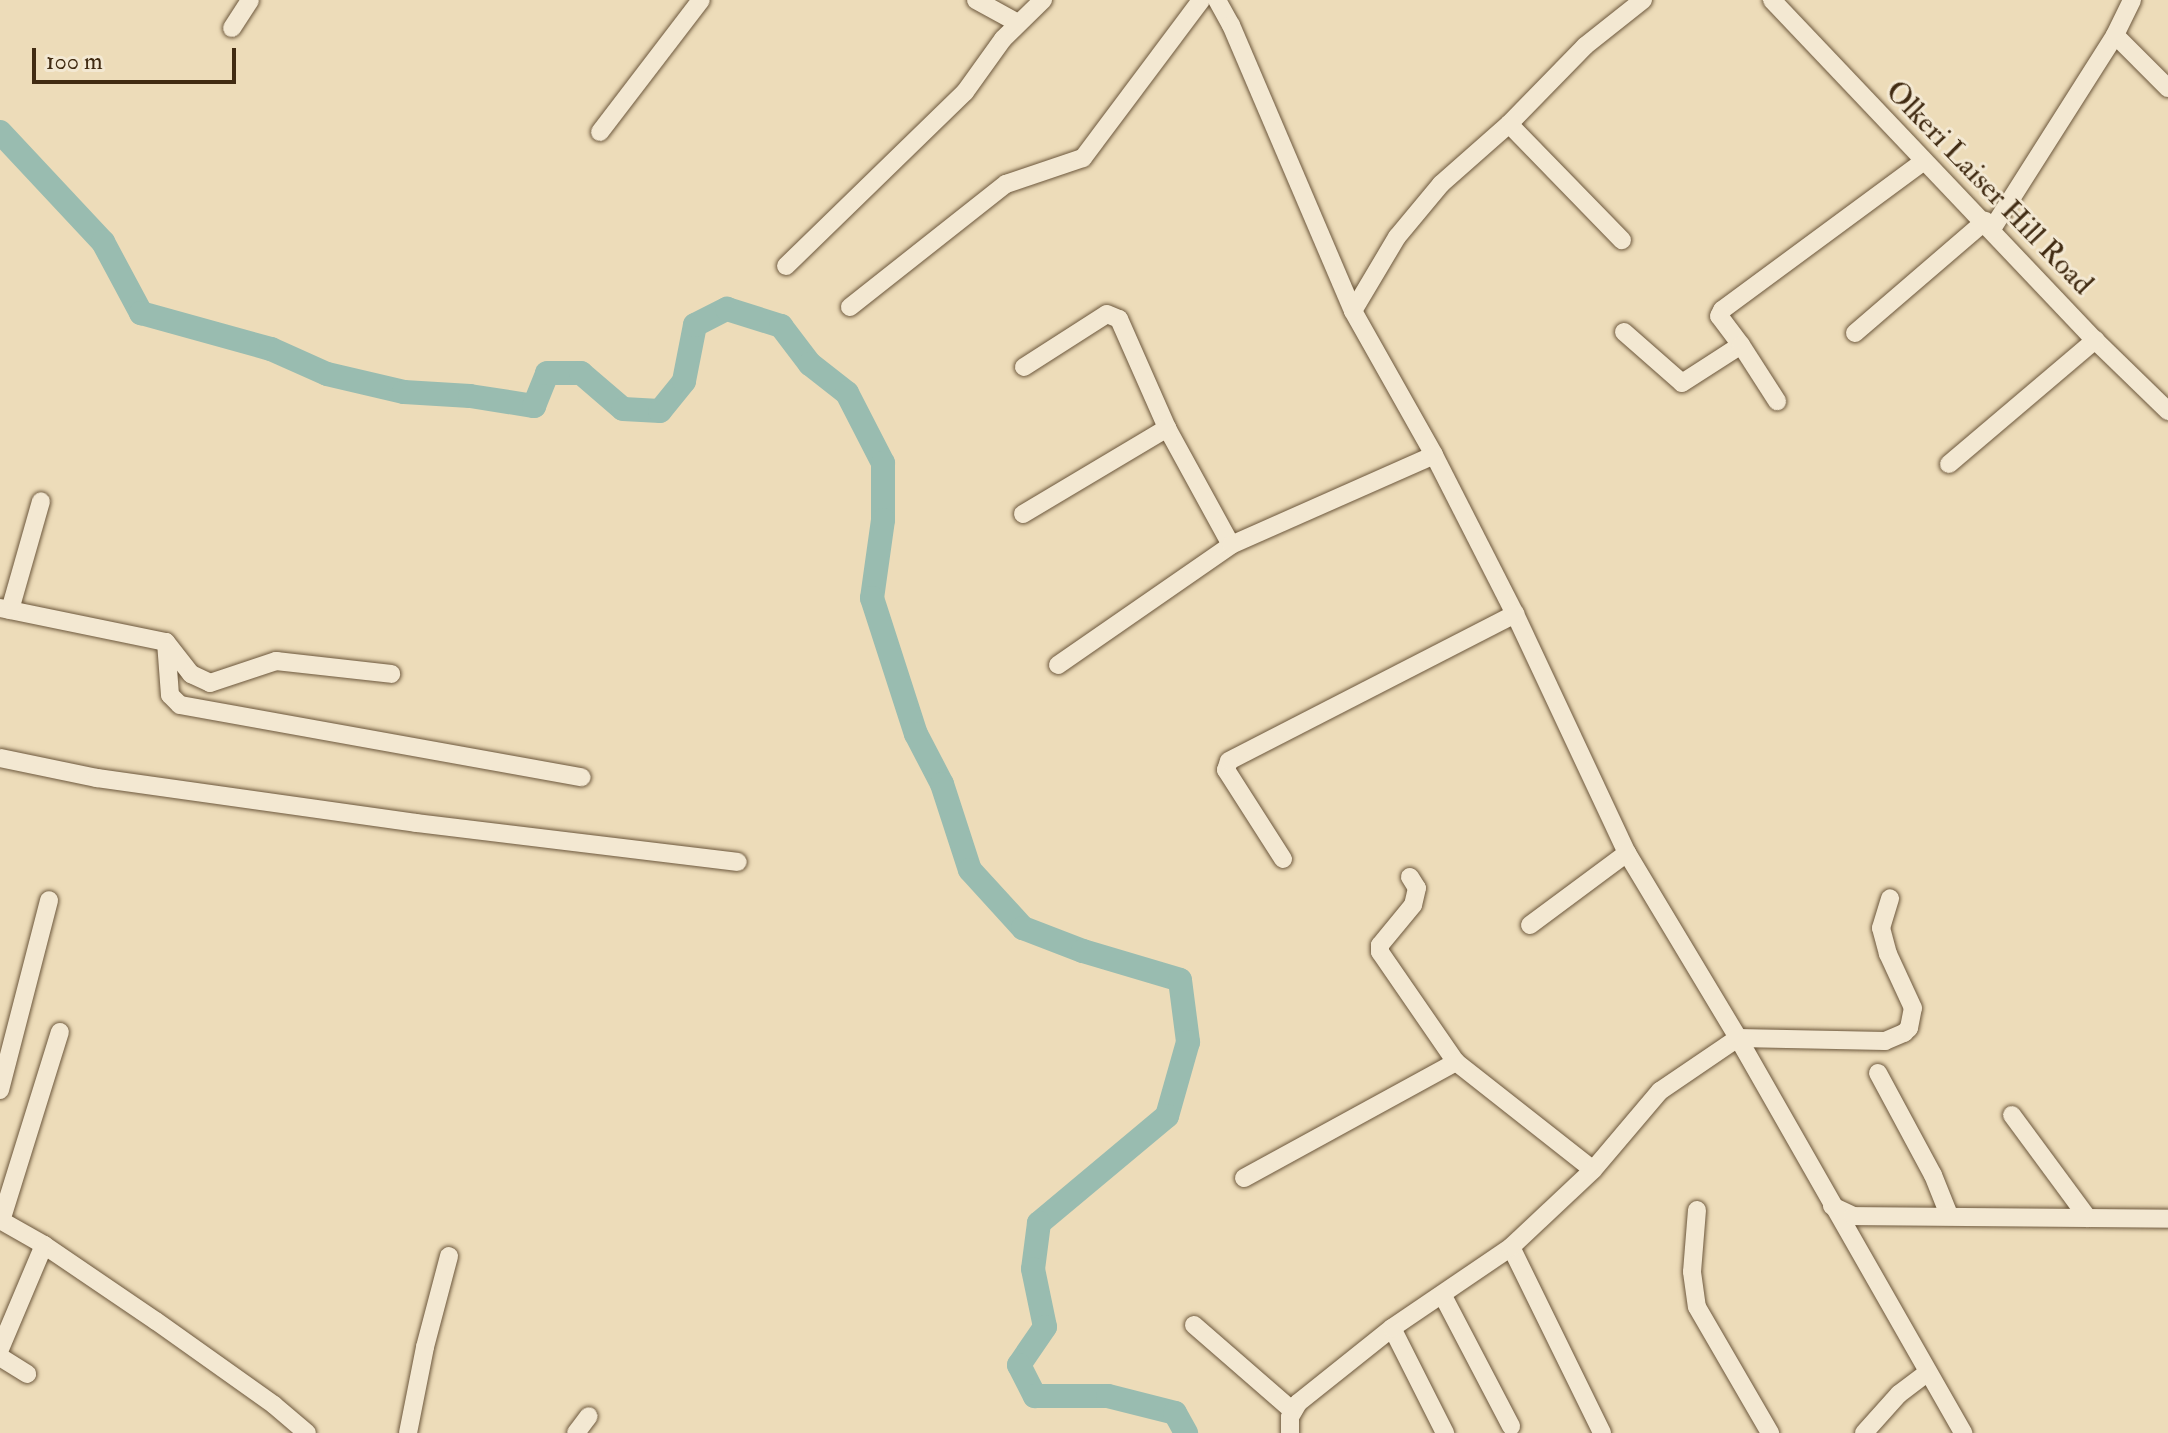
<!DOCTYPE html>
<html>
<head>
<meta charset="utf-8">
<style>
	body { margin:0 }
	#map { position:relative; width:2168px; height:1433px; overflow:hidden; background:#eddcb9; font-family:"IM FELL Double Pica",serif }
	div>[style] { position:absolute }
	.river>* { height:24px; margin:-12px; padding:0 12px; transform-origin:12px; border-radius:12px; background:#99bcb0 }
	.roads { filter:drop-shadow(0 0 2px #6c573c) drop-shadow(0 0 2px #6c573c) }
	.minor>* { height:18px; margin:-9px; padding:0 9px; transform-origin:9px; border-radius:9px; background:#f3e8d2 }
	span { translate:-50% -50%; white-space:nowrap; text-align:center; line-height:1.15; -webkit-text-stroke:6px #f3e8d2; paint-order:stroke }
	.street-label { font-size:30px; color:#412b12 }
	.scale { position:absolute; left:32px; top:48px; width:204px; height:36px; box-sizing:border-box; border:4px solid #412b12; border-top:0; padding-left:10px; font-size:24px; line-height:28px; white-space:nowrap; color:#412b12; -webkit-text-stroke:6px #f3e8d2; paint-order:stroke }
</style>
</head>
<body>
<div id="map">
	<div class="river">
		<div style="left:0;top:132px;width:151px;rotate:46.9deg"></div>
		<div style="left:103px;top:242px;width:81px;rotate:61.8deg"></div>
		<div style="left:141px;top:313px;width:135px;rotate:15.5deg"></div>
		<div style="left:271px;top:349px;width:61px;rotate:24.1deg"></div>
		<div style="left:327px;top:374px;width:79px;rotate:13.2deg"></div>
		<div style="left:404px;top:392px;width:66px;rotate:3.5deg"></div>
		<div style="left:470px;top:396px;width:65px;rotate:8.9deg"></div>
		<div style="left:534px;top:406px;width:35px;rotate:-68deg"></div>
		<div style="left:547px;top:373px;width:34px"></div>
		<div style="left:581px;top:373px;width:55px;rotate:40.6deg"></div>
		<div style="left:623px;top:409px;width:37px;rotate:3deg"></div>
		<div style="left:660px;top:411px;width:38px;rotate:-51deg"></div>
		<div style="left:684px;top:381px;width:57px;rotate:-78.9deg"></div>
		<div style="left:695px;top:325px;width:36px;rotate:-27deg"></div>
		<div style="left:727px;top:309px;width:57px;rotate:17.5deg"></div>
		<div style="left:781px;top:326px;width:48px;rotate:52.7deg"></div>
		<div style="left:810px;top:364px;width:47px;rotate:38.1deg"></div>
		<div style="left:847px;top:393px;width:79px;rotate:62.8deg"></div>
		<div style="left:883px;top:463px;width:57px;rotate:90deg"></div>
		<div style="left:883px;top:520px;width:79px;rotate:98deg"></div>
		<div style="left:872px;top:598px;width:143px;rotate:72.1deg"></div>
		<div style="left:916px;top:734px;width:56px;rotate:62.5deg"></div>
		<div style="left:942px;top:784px;width:90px;rotate:72deg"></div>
		<div style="left:970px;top:870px;width:79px;rotate:47.6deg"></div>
		<div style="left:1023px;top:928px;width:64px;rotate:21deg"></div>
		<div style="left:1083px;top:951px;width:101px;rotate:16.6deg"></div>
		<div style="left:1180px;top:980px;width:63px;rotate:82.6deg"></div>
		<div style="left:1188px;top:1042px;width:77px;rotate:105.8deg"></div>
		<div style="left:1167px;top:1116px;width:167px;rotate:140.1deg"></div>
		<div style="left:1039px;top:1223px;width:46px;rotate:97.4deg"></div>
		<div style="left:1033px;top:1269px;width:59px;rotate:78.3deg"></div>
		<div style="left:1045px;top:1327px;width:46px;rotate:124.4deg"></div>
		<div style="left:1019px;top:1365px;width:35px;rotate:63deg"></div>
		<div style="left:1035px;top:1396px;width:73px"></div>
		<div style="left:1108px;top:1396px;width:69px;rotate:14.2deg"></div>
		<div style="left:1175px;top:1413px;width:23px;rotate:61deg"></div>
	</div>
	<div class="roads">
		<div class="minor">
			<div style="left:976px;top:0;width:48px;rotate:28.7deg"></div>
			<div style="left:1217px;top:0;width:29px;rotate:61deg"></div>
			<div style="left:1231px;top:25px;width:311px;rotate:66.9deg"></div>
			<div style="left:1353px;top:311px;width:165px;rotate:60.6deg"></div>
			<div style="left:1434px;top:455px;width:178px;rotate:63deg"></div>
			<div style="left:1515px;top:614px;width:264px;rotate:64.9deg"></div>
			<div style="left:1627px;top:853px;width:216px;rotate:59deg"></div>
			<div style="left:1738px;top:1038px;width:455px;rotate:60.3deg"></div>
			<div style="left:1772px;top:0;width:469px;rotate:46.5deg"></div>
			<div style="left:2095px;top:340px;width:102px;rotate:44.2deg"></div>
			<div style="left:232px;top:28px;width:33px;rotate:-57deg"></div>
			<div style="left:2115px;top:35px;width:75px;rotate:45deg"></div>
			<div style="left:1509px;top:124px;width:162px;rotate:45.8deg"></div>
			<div style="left:600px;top:132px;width:166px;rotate:-52.6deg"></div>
			<div style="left:1992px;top:229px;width:230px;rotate:-57.6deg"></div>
			<div style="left:2115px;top:35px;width:39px;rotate:-64deg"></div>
			<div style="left:786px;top:266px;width:250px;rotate:-44.2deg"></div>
			<div style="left:965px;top:92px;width:65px;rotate:-54.4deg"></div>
			<div style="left:1003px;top:39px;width:56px;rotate:-44.3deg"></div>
			<div style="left:850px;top:307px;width:199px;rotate:-38.3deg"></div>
			<div style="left:1006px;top:184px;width:81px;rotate:-18.7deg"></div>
			<div style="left:1083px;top:158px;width:197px;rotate:-53.2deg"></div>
			<div style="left:1353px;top:311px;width:86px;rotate:-59.3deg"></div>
			<div style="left:1397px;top:237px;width:69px;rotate:-50.3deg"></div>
			<div style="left:1441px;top:184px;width:91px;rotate:-41.4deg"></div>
			<div style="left:1509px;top:124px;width:109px;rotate:-45.7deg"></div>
			<div style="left:1585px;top:46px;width:74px;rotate:-38.4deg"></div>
			<div style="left:1624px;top:332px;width:77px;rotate:41.3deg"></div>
			<div style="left:1682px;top:383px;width:70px;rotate:-32.8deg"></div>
			<div style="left:1741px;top:345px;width:36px;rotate:-127deg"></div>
			<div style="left:1719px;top:316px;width:7px;rotate:-63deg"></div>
			<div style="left:1722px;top:310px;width:251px;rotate:-36.4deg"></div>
			<div style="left:1855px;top:333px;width:172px;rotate:-40.7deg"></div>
			<div style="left:1741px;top:345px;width:67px;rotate:57.3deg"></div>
			<div style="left:1024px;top:367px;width:98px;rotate:-32.6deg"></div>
			<div style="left:1107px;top:314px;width:13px;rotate:23deg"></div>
			<div style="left:1119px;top:319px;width:119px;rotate:66.2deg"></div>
			<div style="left:1167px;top:428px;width:133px;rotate:61.3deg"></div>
			<div style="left:1949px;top:464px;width:192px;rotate:-40.3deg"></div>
			<div style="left:1023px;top:514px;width:168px;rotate:-30.8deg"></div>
			<div style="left:0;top:608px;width:169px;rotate:11.6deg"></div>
			<div style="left:166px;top:642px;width:53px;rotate:85.7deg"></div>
			<div style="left:170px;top:695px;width:14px;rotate:45deg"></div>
			<div style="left:180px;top:705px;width:408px;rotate:10.2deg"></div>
			<div style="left:10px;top:610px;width:113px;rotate:-74.1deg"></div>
			<div style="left:166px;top:642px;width:41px;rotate:52deg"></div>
			<div style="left:191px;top:674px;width:21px;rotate:25deg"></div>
			<div style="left:210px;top:683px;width:70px;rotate:-18.4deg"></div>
			<div style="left:276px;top:661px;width:116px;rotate:6.4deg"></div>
			<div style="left:1058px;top:665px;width:211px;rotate:-34.7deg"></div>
			<div style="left:1231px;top:545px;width:222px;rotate:-23.9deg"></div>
			<div style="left:0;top:758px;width:99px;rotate:11.7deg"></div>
			<div style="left:97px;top:778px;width:322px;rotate:8deg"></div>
			<div style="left:416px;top:823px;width:324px;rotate:6.9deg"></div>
			<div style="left:1283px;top:859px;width:106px;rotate:-122.6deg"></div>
			<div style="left:1226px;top:770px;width:9px;rotate:-72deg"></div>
			<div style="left:1229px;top:761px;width:322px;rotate:-27.2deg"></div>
			<div style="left:1410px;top:877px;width:13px;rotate:58deg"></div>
			<div style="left:1417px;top:888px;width:17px;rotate:103deg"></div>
			<div style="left:1413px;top:905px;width:52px;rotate:129.5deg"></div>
			<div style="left:1380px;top:945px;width:7px;rotate:90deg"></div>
			<div style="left:1380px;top:952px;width:134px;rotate:55.4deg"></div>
			<div style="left:1456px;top:1062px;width:174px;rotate:38.2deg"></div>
			<div style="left:1530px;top:925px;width:121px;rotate:-36.6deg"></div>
			<div style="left:1878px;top:1073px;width:116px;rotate:61.7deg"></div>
			<div style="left:1933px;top:1175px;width:43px;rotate:68.2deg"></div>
			<div style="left:0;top:1090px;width:196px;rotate:-75.5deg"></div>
			<div style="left:2012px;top:1115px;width:128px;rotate:53.6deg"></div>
			<div style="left:1244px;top:1178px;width:242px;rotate:-28.7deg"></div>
			<div style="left:1832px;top:1206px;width:23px;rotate:25deg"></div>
			<div style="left:1853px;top:1216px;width:315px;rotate:0.5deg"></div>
			<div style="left:1697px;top:1210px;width:62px;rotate:94.6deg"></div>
			<div style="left:1692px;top:1272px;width:35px;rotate:82deg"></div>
			<div style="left:1697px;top:1307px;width:146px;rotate:59.9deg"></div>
			<div style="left:0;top:1220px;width:51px;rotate:29.6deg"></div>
			<div style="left:44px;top:1245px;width:135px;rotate:34.2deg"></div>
			<div style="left:156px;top:1321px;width:145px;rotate:35.4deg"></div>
			<div style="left:274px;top:1405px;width:43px;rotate:40.3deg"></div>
			<div style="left:1px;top:1221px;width:198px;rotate:-72.7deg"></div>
			<div style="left:1511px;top:1247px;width:207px;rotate:63.9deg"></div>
			<div style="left:1443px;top:1296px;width:147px;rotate:62.4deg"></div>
			<div style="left:1194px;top:1325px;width:131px;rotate:41deg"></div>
			<div style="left:1392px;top:1328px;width:118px;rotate:63.2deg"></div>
			<div style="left:0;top:1349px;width:113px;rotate:-67.1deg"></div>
			<div style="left:0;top:1357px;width:32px;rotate:32deg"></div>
			<div style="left:408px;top:1433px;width:88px;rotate:-78.8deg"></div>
			<div style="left:425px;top:1347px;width:94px;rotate:-75.2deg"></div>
			<div style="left:576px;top:1433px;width:21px;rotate:-53deg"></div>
			<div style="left:1290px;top:1433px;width:16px;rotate:-90deg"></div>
			<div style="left:1290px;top:1417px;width:16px;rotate:-60deg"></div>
			<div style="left:1298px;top:1403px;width:120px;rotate:-38.6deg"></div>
			<div style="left:1392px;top:1328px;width:144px;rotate:-34.2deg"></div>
			<div style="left:1511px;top:1247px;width:112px;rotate:-43.2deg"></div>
			<div style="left:1593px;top:1170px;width:104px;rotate:-49.7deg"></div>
			<div style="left:1660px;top:1091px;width:94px;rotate:-34.2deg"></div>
			<div style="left:1738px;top:1038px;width:147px;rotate:1.2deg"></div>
			<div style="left:1885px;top:1041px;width:21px;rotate:-23deg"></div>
			<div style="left:1904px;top:1033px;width:7px;rotate:-45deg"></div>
			<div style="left:1909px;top:1028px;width:20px;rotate:-79deg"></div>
			<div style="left:1913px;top:1008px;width:60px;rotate:-114.8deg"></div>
			<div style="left:1888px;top:954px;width:27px;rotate:-105deg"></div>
			<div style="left:1881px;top:928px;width:31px;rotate:-73deg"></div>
			<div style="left:1864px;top:1433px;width:52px;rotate:-48.1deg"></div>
			<div style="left:1899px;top:1394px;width:35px;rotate:-37deg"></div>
		</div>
	</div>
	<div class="street-label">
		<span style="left:1989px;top:188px;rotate:46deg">Olkeri Laiser Hill Road</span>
	</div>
	<div class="scale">100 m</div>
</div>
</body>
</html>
